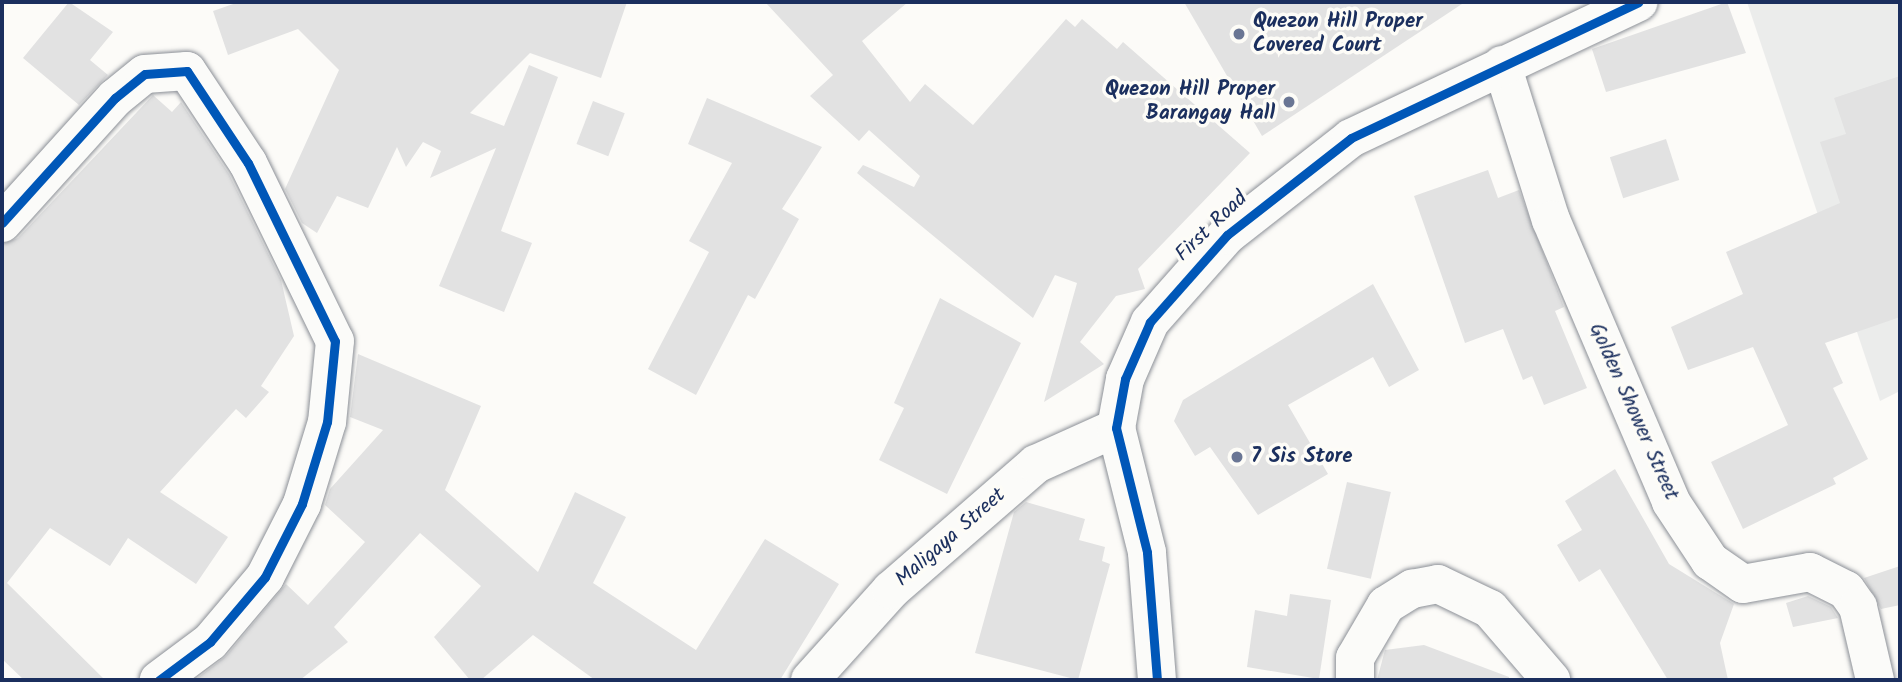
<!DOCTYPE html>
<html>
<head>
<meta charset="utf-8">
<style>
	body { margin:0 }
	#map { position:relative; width:1902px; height:682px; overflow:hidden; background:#fcfbf8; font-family:Kalam,sans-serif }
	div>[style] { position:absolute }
	.built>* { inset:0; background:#ebeceb }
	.building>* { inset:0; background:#e2e2e2; transform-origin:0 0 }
	.roads { filter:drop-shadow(0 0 2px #8c9097) drop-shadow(0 0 2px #8c9097) }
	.street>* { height:38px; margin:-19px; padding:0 19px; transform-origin:19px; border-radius:19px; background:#fbfbf9 }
	.secondary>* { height:38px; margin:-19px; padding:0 19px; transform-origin:19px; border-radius:19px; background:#fbfbf9 }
	.cycleway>* { height:9px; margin:-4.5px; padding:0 4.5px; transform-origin:4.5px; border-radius:4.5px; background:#0057b8 }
	.dots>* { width:19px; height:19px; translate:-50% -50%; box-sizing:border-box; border:4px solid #fdfcf7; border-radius:50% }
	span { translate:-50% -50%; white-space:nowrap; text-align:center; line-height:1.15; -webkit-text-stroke:7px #fdfcf7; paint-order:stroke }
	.poi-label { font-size:21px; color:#1b2f5e; font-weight:700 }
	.left { translate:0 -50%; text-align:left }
	.right { translate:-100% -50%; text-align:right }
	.street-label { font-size:21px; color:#1b2f5e }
	.frame { position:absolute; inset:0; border:4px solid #1b2f5e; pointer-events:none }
</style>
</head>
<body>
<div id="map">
	<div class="built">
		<div style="clip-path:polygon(1747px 2px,1900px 2px,1900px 391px,1880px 401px)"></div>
	</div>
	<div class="building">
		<div style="clip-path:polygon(69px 2px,113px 32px,90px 60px,108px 75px,79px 105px,23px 58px)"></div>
		<div style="clip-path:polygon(239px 2px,627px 2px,601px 78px,530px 53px,470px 113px,504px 126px,529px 65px,558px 77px,501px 231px,532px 243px,504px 312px,439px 286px,496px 148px,430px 178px,441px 151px,423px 142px,406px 167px,397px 147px,368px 208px,337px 196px,317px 233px,302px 223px,285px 189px,339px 70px,298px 29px,228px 55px,213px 11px)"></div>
		<div style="clip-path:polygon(765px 2px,908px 2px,862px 41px,910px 102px,925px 84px,973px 125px,1066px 19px,1075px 27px,1082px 19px,1117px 49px,1123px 42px,1250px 153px,1138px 269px,1145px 289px,1116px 296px,1080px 342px,1104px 364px,1044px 402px,1077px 283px,1055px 275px,1033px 318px,857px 173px,863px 165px,914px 187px,920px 176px,869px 130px,859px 141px,810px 96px,833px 75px)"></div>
		<div style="clip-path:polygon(1184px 2px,1465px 2px,1262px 136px)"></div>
		<div style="clip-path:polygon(1727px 2px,1746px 53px,1606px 92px,1592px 49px)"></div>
		<div style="clip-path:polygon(1900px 76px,1900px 317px,1825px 343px,1843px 383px,1833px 388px,1868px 459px,1833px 478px,1836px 484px,1743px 529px,1711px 462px,1788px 425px,1753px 347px,1688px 370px,1671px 327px,1743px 294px,1726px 252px,1840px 203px,1820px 142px,1846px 134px,1834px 98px)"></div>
		<div style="clip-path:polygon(153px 95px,172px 112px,181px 102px,229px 174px,281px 280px,294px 336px,261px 386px,269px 392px,246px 418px,236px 409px,160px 492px,228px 537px,196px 584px,128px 538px,110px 566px,50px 528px,7px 583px,105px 680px,24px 680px,2px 659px,2px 244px,18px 238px)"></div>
		<div style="clip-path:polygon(707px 98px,822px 147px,782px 209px,799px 219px,755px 299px,748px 295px,696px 395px,648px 369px,709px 252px,689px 241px,732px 163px,688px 144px)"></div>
		<div style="left:593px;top:101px;width:34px;height:46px;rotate:21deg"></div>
		<div style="left:1666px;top:139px;width:43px;height:59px;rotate:72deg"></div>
		<div style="clip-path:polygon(1488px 170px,1498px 198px,1519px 190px,1564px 307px,1555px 311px,1587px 388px,1544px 405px,1532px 376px,1523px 380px,1503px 329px,1465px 343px,1414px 196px)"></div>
		<div style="clip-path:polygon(1373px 284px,1419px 370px,1389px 387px,1373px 357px,1288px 405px,1328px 474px,1258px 515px,1210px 447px,1195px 456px,1174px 421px,1183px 400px)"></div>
		<div style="clip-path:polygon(940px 298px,1021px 343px,947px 494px,879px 460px,904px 408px,894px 403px)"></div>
		<div style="clip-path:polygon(358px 354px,481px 406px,445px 490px,538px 572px,575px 492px,626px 517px,593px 583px,696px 650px,765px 539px,839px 584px,780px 680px,595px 680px,533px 635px,481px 680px,470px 680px,434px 637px,481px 586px,420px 533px,334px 627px,348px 642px,300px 680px,195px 680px,226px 656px,286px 584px,308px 605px,365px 542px,325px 505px,330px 489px,383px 430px,350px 417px)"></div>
		<div style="clip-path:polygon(1615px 469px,1669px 564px,1734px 604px,1720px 643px,1728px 680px,1668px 680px,1600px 569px,1579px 582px,1557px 545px,1582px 530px,1565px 501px)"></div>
		<div style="left:1347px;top:482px;width:45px;height:89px;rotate:13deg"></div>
		<div style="clip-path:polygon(1026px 502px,1085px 519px,1079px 540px,1105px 547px,1102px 561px,1110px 564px,1078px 680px,975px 653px,1014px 512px)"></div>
		<div style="clip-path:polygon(1900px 566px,1900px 605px,1881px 609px,1864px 578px)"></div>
		<div style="clip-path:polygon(1290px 594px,1331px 600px,1319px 679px,1247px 667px,1255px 610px,1287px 616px)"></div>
		<div style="clip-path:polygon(1808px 596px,1831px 607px,1838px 618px,1793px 627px,1786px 603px)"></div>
		<div style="clip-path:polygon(1424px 645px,1509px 677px,1509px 680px,1377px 680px,1385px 650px)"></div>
	</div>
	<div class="roads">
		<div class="street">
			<div style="left:1502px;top:65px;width:163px;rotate:72.5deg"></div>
			<div style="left:1551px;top:220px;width:306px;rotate:66.9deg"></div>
			<div style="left:1671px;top:502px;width:71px;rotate:56.5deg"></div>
			<div style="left:1710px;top:561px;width:40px;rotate:34.9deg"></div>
			<div style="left:1743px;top:584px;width:68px;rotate:-10.2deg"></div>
			<div style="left:1810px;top:572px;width:40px;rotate:26.6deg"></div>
			<div style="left:1846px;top:590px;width:21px;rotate:55deg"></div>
			<div style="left:1858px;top:607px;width:75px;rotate:76.9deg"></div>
			<div style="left:2px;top:223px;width:169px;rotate:-47.9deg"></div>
			<div style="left:115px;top:98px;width:38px;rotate:-39deg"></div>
			<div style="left:145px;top:74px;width:42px;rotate:-4.1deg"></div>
			<div style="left:187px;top:71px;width:110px;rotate:56.5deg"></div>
			<div style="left:248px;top:163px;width:198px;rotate:64deg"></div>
			<div style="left:335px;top:341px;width:81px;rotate:95.6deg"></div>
			<div style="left:327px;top:422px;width:86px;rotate:107deg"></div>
			<div style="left:302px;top:504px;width:82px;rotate:116.9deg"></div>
			<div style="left:265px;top:577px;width:85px;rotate:130.2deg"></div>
			<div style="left:210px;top:642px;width:64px;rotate:143.3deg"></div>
			<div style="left:810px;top:680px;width:121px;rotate:-48deg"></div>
			<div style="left:891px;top:590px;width:192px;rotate:-41deg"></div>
			<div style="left:1036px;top:464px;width:88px;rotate:-24.2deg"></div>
			<div style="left:1355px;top:680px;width:22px;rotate:-90deg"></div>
			<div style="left:1355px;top:658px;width:61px;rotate:-59.7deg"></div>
			<div style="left:1386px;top:605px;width:31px;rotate:-32deg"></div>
			<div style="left:1412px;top:589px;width:26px;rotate:-11deg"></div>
			<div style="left:1438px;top:584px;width:58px;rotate:25.7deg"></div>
			<div style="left:1490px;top:609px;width:94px;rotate:49.3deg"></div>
		</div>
		<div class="secondary">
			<div style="left:1157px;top:680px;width:128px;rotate:-94.5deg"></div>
			<div style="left:1147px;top:552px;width:128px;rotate:-104deg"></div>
			<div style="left:1116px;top:428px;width:50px;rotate:-79.6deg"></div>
			<div style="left:1125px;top:379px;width:62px;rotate:-66.3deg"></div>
			<div style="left:1150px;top:322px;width:116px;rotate:-48.5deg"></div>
			<div style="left:1227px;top:235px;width:157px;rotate:-38deg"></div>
			<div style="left:1351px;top:138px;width:318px;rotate:-25.3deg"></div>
		</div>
	</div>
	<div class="cycleway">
		<div style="left:2px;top:223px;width:169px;rotate:-47.9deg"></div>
		<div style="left:115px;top:98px;width:38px;rotate:-39deg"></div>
		<div style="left:145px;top:74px;width:42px;rotate:-4.1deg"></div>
		<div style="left:187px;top:71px;width:110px;rotate:56.5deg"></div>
		<div style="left:248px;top:163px;width:198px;rotate:64deg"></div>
		<div style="left:335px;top:341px;width:81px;rotate:95.6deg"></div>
		<div style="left:327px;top:422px;width:86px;rotate:107deg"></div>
		<div style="left:302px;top:504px;width:82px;rotate:116.9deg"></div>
		<div style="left:265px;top:577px;width:85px;rotate:130.2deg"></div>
		<div style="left:210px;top:642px;width:64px;rotate:143.3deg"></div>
		<div style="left:1157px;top:680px;width:128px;rotate:-94.5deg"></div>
		<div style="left:1147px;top:552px;width:128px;rotate:-104deg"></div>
		<div style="left:1116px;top:428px;width:50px;rotate:-79.6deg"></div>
		<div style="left:1125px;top:379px;width:62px;rotate:-66.3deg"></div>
		<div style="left:1150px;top:322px;width:116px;rotate:-48.5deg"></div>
		<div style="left:1227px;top:235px;width:157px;rotate:-38deg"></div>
		<div style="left:1351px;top:138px;width:318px;rotate:-25.3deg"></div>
	</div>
	<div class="dots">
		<div style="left:1239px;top:34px;background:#6a7694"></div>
		<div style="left:1289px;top:102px;background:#6a7694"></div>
		<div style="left:1237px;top:457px;background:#6a7694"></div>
	</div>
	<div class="poi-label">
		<span class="left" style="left:1253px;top:34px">Quezon Hill Proper<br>Covered Court</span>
		<span class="right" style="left:1275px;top:102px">Quezon Hill Proper<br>Barangay Hall</span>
		<span class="left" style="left:1251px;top:457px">7 Sis Store</span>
	</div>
	<div class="street-label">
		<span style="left:1212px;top:227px;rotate:-44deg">First Road</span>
		<span style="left:1633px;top:412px;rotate:66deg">Golden Shower Street</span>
		<span style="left:951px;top:538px;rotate:-41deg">Maligaya Street</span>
	</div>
	<div class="frame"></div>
</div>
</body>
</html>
